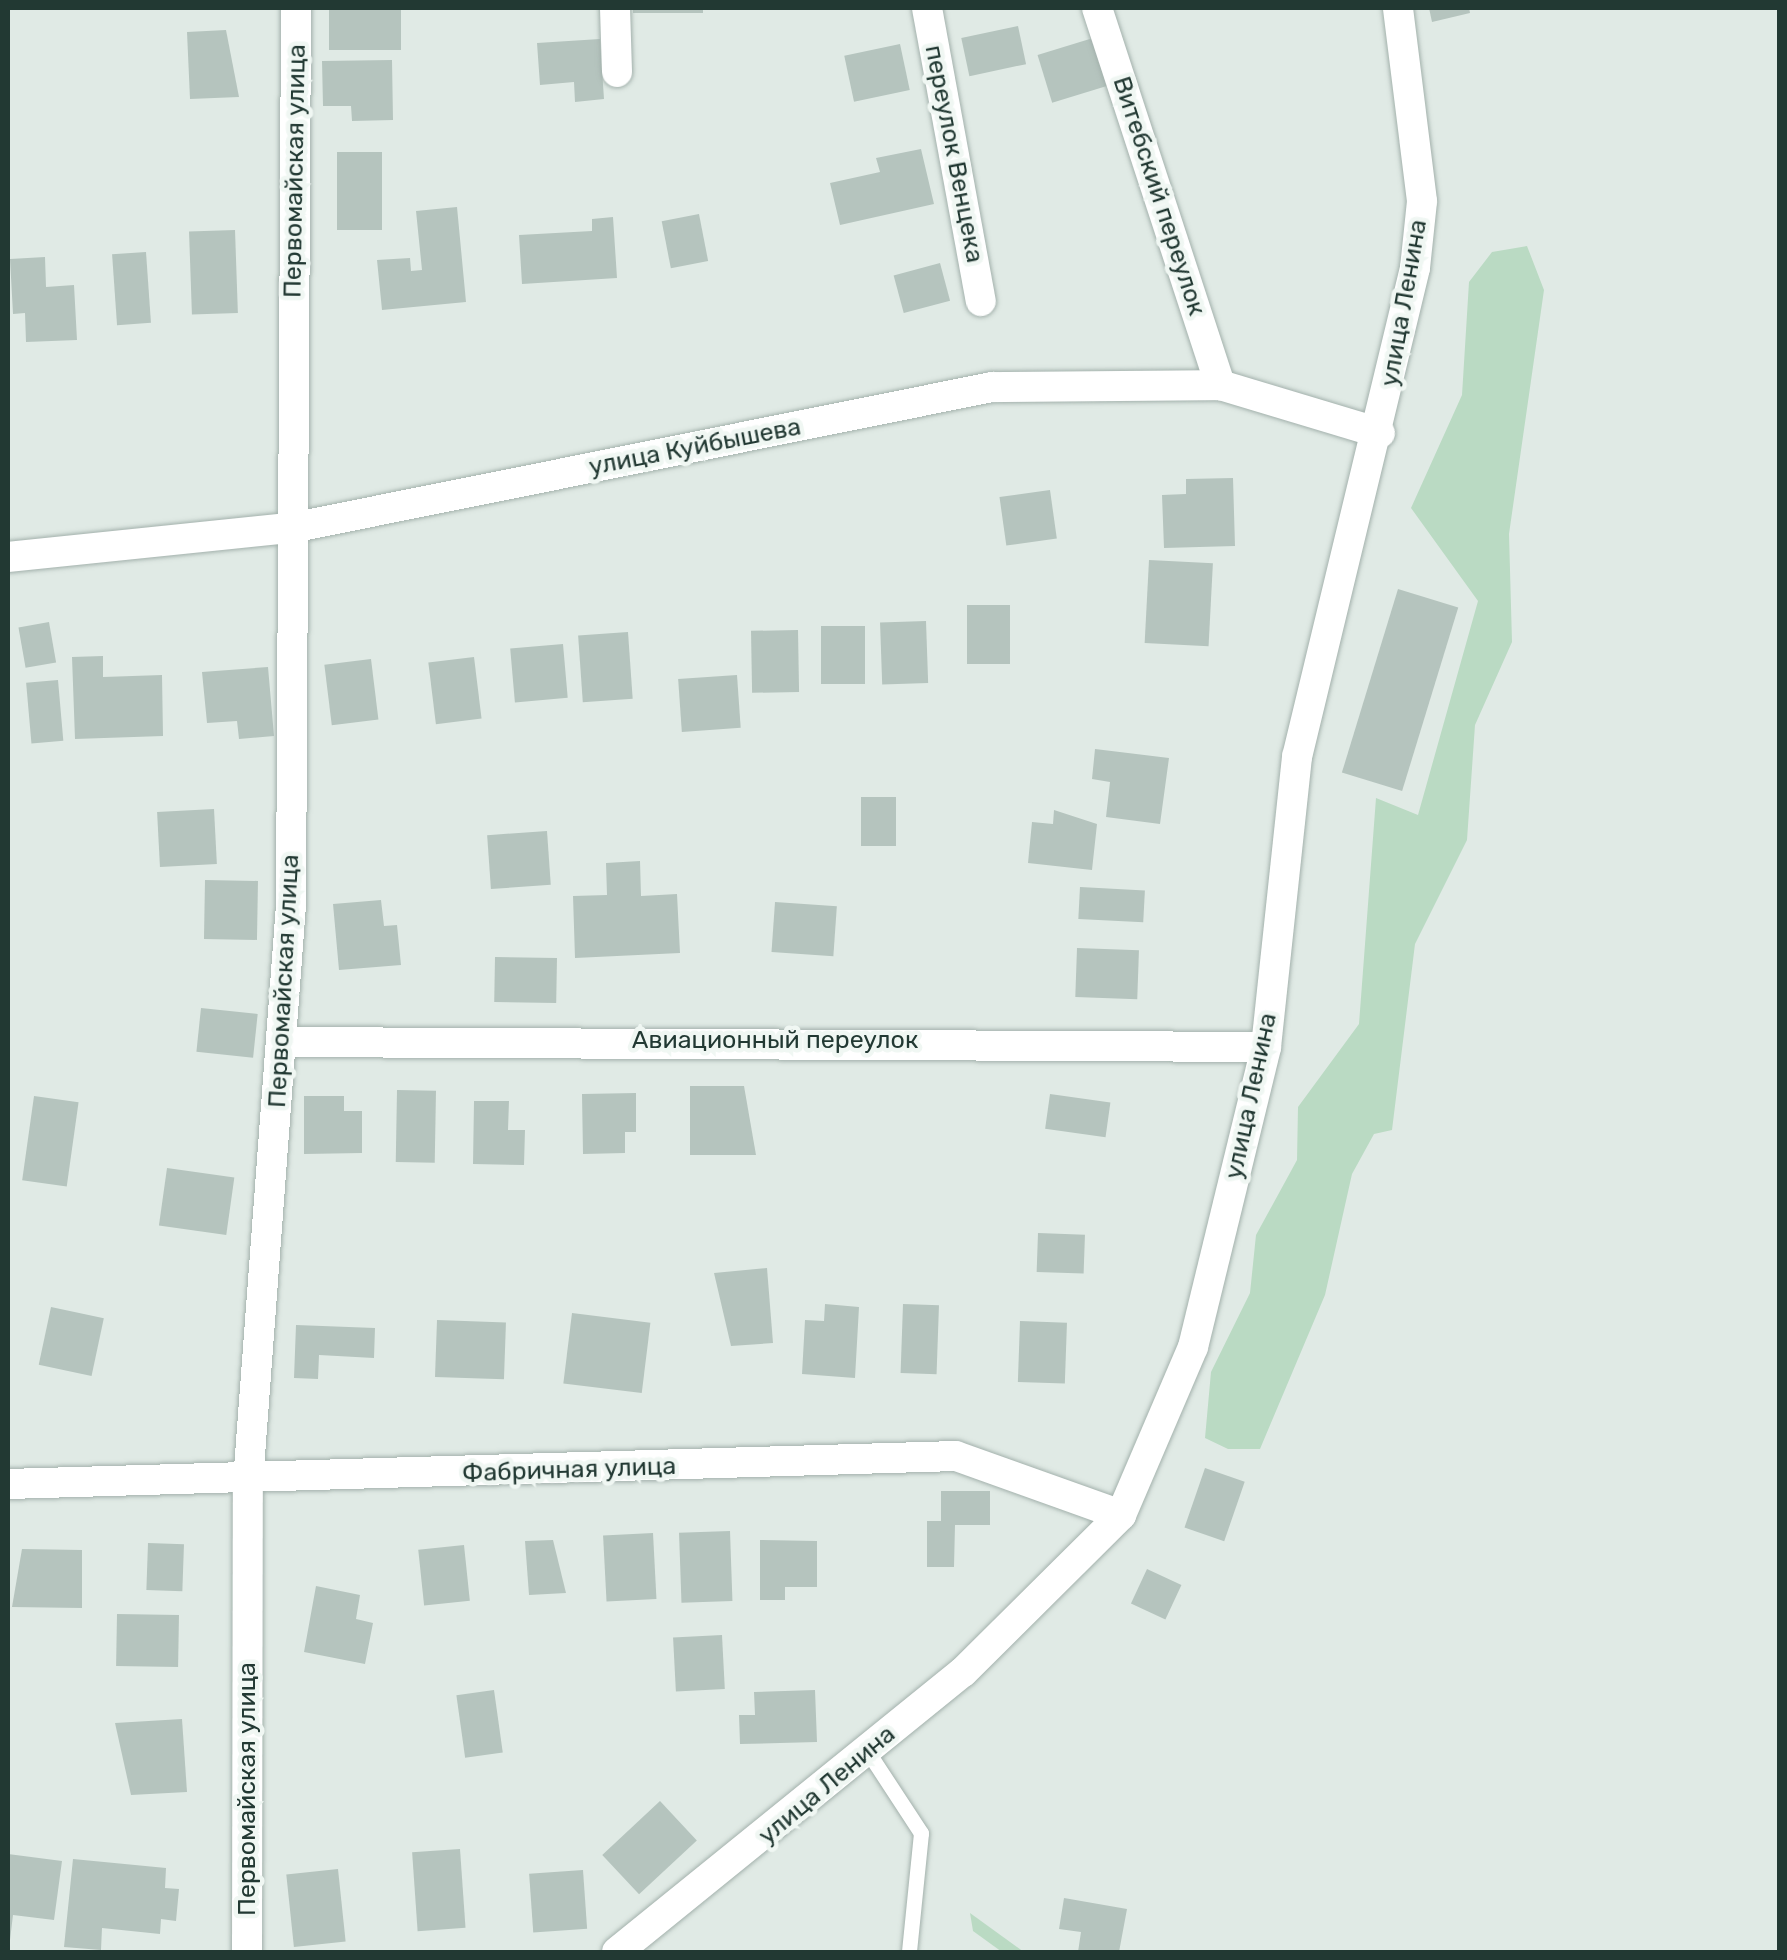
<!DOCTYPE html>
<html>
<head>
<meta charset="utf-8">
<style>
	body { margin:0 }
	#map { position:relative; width:1787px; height:1960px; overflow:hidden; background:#e0eae5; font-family:Rubik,sans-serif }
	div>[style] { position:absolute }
	.green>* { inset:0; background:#badac3 }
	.building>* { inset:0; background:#b5c4be; transform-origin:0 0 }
	.roads { filter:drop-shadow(0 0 2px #a3b1ac) drop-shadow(0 0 2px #a3b1ac) }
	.service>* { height:15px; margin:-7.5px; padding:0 7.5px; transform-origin:7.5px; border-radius:7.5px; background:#fff }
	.minor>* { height:30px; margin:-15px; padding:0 15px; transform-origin:15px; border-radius:15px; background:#fff }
	.tertiary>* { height:30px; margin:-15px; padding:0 15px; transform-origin:15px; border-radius:15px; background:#fff }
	span { translate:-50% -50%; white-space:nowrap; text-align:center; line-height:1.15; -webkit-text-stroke:9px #f0f7f3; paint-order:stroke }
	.street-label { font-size:25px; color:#223933 }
	.frame { position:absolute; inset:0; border:10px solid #223933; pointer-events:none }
</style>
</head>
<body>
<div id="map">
	<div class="green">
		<div style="clip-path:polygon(1527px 246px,1544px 290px,1509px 534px,1512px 642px,1475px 725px,1467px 840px,1415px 944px,1392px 1130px,1374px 1134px,1352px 1174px,1325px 1295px,1260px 1449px,1228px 1449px,1205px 1438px,1211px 1372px,1250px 1293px,1256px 1235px,1297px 1160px,1298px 1107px,1359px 1024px,1376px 798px,1418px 815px,1478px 601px,1411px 508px,1462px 395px,1469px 282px,1492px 252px)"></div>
		<div style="clip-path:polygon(970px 1913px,1024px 1952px,1002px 1952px,973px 1931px)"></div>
	</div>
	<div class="building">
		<div style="left:329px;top:8px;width:72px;height:42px"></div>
		<div style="left:633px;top:8px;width:70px;height:5px"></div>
		<div style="clip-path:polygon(1429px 8px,1469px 8px,1470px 13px,1432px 22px)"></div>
		<div style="left:1018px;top:26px;width:39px;height:58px;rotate:78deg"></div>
		<div style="clip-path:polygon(226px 30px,239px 97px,190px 99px,187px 32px)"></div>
		<div style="left:1093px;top:38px;width:50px;height:58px;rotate:73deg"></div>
		<div style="clip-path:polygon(600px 39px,604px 99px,575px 102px,574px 82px,540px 85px,537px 43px)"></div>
		<div style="left:900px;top:44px;width:47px;height:57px;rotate:78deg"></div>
		<div style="clip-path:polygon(392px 60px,393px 120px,352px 121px,351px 106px,323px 106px,322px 61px)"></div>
		<div style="clip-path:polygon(921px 149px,934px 204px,840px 225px,830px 183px,880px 172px,876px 158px)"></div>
		<div style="left:337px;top:152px;width:45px;height:78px"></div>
		<div style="clip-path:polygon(457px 207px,466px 302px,382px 310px,377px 260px,410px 258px,411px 271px,422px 270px,416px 211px)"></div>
		<div style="left:699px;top:214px;width:48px;height:38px;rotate:79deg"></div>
		<div style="clip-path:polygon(613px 217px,617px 278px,522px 284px,519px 235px,592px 231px,592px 219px)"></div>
		<div style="left:235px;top:230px;width:83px;height:46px;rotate:88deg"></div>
		<div style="left:146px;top:252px;width:71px;height:34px;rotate:86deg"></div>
		<div style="clip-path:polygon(45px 257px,46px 287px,74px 285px,77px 340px,26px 342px,25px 313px,13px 314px,10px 259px)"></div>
		<div style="left:940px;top:263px;width:39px;height:48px;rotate:75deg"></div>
		<div style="clip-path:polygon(1233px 478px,1235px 546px,1164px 548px,1162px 495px,1186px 494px,1186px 479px)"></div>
		<div style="left:1050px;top:490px;width:49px;height:51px;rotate:82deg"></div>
		<div style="left:1149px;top:560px;width:64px;height:83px;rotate:3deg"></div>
		<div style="left:1398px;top:589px;width:63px;height:192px;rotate:17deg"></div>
		<div style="left:1010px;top:605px;width:59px;height:43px;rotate:90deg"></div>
		<div style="left:926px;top:621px;width:62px;height:46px;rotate:88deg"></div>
		<div style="left:49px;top:622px;width:41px;height:31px;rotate:80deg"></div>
		<div style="left:821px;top:626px;width:44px;height:58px"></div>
		<div style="left:798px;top:630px;width:62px;height:47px;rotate:89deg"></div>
		<div style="left:628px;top:632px;width:67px;height:50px;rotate:86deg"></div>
		<div style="left:563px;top:644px;width:54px;height:53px;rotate:85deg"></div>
		<div style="clip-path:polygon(103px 656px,103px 677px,162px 675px,163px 736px,75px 739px,72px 657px)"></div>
		<div style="left:474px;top:657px;width:62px;height:46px;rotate:83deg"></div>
		<div style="left:371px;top:659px;width:61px;height:47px;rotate:83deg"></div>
		<div style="clip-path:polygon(268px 667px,274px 736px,239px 739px,237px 721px,207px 723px,202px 672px)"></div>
		<div style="left:737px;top:675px;width:53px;height:59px;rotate:86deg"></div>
		<div style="left:58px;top:680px;width:61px;height:32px;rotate:85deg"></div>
		<div style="clip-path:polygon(1095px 749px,1169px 758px,1160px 824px,1106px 817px,1110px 782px,1092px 779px)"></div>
		<div style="left:861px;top:797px;width:35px;height:49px"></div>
		<div style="left:214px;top:809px;width:55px;height:57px;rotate:87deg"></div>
		<div style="clip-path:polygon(1054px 810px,1097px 824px,1092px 870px,1028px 863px,1032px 822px,1053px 824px)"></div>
		<div style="left:547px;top:831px;width:54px;height:60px;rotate:86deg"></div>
		<div style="clip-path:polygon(640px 861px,641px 896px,677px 894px,680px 953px,575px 958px,573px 896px,607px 895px,606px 863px)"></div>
		<div style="left:205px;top:880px;width:53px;height:59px;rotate:1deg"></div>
		<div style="left:1080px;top:887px;width:65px;height:32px;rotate:3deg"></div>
		<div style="clip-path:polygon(381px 900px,384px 926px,397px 925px,401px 965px,339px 970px,333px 904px)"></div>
		<div style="left:775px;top:902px;width:62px;height:50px;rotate:4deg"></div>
		<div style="left:1077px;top:948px;width:62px;height:49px;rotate:2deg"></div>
		<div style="left:495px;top:957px;width:62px;height:45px;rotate:1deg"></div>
		<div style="left:201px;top:1008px;width:57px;height:44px;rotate:6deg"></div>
		<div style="clip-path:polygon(690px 1086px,744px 1086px,756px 1155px,690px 1155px)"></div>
		<div style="left:397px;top:1090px;width:39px;height:72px;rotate:1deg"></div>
		<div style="clip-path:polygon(636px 1093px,636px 1132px,625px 1132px,625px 1153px,583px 1154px,582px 1094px)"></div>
		<div style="left:1050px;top:1094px;width:61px;height:35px;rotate:8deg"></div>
		<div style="left:34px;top:1096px;width:45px;height:85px;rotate:8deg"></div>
		<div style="clip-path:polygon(304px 1096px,344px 1096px,344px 1111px,362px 1111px,362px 1153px,304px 1154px)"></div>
		<div style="clip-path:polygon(474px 1101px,509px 1101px,508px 1130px,525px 1130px,524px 1165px,473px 1164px)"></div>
		<div style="left:167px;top:1168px;width:68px;height:58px;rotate:8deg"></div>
		<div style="left:1038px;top:1233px;width:47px;height:39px;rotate:2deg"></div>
		<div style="clip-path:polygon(767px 1268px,773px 1343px,731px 1346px,714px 1273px)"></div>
		<div style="clip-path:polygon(825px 1304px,859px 1307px,855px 1378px,802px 1374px,805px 1320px,824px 1321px)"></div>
		<div style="left:903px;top:1304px;width:36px;height:69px;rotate:2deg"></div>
		<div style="left:51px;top:1307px;width:54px;height:59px;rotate:12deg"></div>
		<div style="left:572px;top:1313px;width:79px;height:71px;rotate:7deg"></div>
		<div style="left:437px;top:1320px;width:69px;height:57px;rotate:2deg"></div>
		<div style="left:1020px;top:1321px;width:47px;height:61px;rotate:2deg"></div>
		<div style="clip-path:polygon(296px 1325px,375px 1328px,374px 1358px,319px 1355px,318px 1379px,294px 1378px)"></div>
		<div style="left:1205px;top:1468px;width:42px;height:63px;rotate:19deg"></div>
		<div style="clip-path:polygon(941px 1491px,990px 1491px,990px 1525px,955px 1525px,954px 1567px,927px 1567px,927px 1521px,941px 1521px)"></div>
		<div style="left:730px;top:1531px;width:70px;height:51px;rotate:88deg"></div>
		<div style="left:653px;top:1533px;width:66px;height:50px;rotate:87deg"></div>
		<div style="clip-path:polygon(553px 1540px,566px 1593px,529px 1595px,525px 1541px)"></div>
		<div style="clip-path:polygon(760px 1540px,817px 1541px,817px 1587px,785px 1587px,785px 1600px,760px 1600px)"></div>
		<div style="left:148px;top:1543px;width:36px;height:47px;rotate:2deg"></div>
		<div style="left:464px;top:1545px;width:56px;height:46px;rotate:84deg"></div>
		<div style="clip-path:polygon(22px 1549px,82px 1550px,82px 1608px,12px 1607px)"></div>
		<div style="left:1147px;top:1569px;width:38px;height:38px;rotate:25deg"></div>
		<div style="clip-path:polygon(316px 1586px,360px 1595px,356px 1619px,373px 1623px,365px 1664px,304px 1652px)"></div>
		<div style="left:117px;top:1614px;width:62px;height:52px;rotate:1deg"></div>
		<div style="left:722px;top:1635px;width:54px;height:49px;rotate:87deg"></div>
		<div style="left:494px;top:1690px;width:63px;height:38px;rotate:82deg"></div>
		<div style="clip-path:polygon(815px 1690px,817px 1742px,740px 1744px,739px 1715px,755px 1715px,754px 1692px)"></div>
		<div style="clip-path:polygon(182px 1719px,187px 1792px,131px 1795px,115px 1723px)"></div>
		<div style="left:660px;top:1801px;width:54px;height:79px;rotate:47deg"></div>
		<div style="left:460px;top:1849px;width:79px;height:48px;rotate:86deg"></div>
		<div style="clip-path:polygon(8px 1854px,62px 1861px,54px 1920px,13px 1915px,10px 1940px)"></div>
		<div style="clip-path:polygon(73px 1859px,166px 1868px,165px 1888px,179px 1889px,176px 1921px,161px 1919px,160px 1934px,102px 1928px,101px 1950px,64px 1947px)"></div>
		<div style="left:338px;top:1869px;width:73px;height:52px;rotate:84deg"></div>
		<div style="left:583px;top:1870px;width:59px;height:54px;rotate:86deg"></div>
		<div style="clip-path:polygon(1064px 1898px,1127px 1909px,1119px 1952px,1078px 1952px,1081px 1932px,1059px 1929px)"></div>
	</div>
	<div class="roads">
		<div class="service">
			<div style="left:868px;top:1752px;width:97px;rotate:56.8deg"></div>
			<div style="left:921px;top:1833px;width:120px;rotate:95.8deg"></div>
		</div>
		<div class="minor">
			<div style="left:615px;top:8px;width:64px;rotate:88.2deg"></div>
			<div style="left:927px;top:8px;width:298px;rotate:79.6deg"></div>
			<div style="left:1097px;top:8px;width:397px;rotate:71.9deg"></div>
			<div style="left:8px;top:557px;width:284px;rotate:-5.9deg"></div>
			<div style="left:291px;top:528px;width:715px;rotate:-11.37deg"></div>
			<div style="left:992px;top:387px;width:228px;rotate:-0.5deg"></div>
			<div style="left:1220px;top:385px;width:167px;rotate:16.7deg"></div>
			<div style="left:283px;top:1042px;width:983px;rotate:0.29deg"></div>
			<div style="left:8px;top:1484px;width:948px;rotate:-1.69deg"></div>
			<div style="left:956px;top:1456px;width:175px;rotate:19.7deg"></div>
			<div style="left:247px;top:1952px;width:470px;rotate:-89.9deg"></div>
			<div style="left:248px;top:1482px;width:579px;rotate:-85.74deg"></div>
			<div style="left:291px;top:905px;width:897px;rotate:-89.68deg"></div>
		</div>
		<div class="tertiary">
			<div style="left:617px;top:1952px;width:445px;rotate:-39deg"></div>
			<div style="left:963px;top:1672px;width:223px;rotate:-44.8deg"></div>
			<div style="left:1121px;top:1515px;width:183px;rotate:-66.8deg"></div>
			<div style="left:1193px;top:1347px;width:309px;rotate:-76.3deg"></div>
			<div style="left:1266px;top:1047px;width:292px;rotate:-83.9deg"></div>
			<div style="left:1297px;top:757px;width:503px;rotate:-76.43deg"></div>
			<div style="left:1415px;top:268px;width:67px;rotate:-84deg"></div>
			<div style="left:1422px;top:201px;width:194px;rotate:-97.1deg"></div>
		</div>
	</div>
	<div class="street-label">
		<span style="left:954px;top:154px;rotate:79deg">переулок Венцека</span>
		<span style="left:295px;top:171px;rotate:-89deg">Первомайская улица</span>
		<span style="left:1159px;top:196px;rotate:72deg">Витебский переулок</span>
		<span style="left:1404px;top:303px;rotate:-80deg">улица Ленина</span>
		<span style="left:695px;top:447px;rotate:-11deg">улица Куйбышева</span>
		<span style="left:284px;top:981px;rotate:-87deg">Первомайская улица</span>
		<span style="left:775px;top:1040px">Авиационный переулок</span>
		<span style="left:1251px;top:1096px;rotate:-78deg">улица Ленина</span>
		<span style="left:569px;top:1470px;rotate:-2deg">Фабричная улица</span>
		<span style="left:827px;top:1785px;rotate:-40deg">улица Ленина</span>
		<span style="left:247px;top:1789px;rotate:-90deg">Первомайская улица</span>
	</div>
	<div class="frame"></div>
</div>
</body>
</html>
